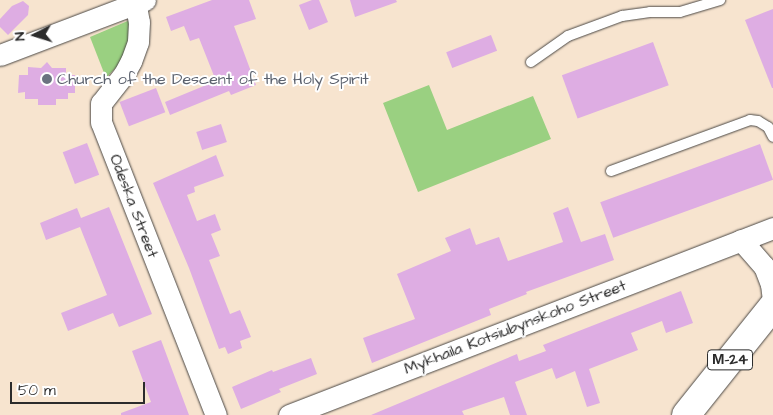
<!DOCTYPE html>
<html>
<head>
<meta charset="utf-8">
<style>
	body { margin:0 }
	#map { position:relative; width:773px; height:415px; overflow:hidden; background:#f7e4cf; font-family:"Architects Daughter",sans-serif }
	div>[style] { position:absolute }
	.green>* { inset:0; background:#9ad081 }
	.building>* { inset:0; background:#deade3; transform-origin:0 0 }
	.roads { filter:drop-shadow(0 0 1px #4a4744) drop-shadow(0 0 1px #4a4744) }
	.service>* { height:10px; margin:-5px; padding:0 5px; transform-origin:5px; border-radius:5px; background:#fff }
	.minor>* { height:21px; margin:-10.5px; padding:0 10.5px; transform-origin:10.5px; border-radius:10.5px; background:#fff }
	.trunk>* { height:28px; margin:-14px; padding:0 14px; transform-origin:14px; border-radius:14px; background:#fff }
	.dots>* { width:14px; height:14px; translate:-50% -50%; box-sizing:border-box; border:2px solid #fff; border-radius:50% }
	span { translate:-50% -50%; white-space:nowrap; text-align:center; line-height:1.15; -webkit-text-stroke:4px #fff; paint-order:stroke }
	.shield-label span { padding:1px 4px; background:#fff; border:1px solid; border-radius:4px; -webkit-text-stroke-width:0 }
	.shield-label { font-size:15px; color:#2b2b2b; font-weight:700 }
	.worship-label { font-size:16px; color:#5b616d }
	.left { translate:0 -50%; text-align:left }
	.street-label { font-size:16px; color:#2b2b2b }
	.north { position:absolute; left:10px; top:10px; width:50px; height:50px; -webkit-text-stroke:4px #fff; paint-order:stroke; rotate:265deg; font-size:14px; font-weight:700; line-height:20px; text-align:center; color:#2b2b2b }
	.north::after { content:''; display:block; margin:auto; width:18px; height:22px; background:#2b2b2b; clip-path:polygon(50% 0,100% 100%,50% 72%,0 100%) }
	.scale { position:absolute; left:10px; top:382px; width:135px; height:22px; box-sizing:border-box; border:2px solid #2b2b2b; border-top:0; padding-left:6px; font-size:15px; line-height:18px; white-space:nowrap; color:#2b2b2b; -webkit-text-stroke:4px #fff; paint-order:stroke }
</style>
</head>
<body>
<div id="map">
	<div class="green">
		<div style="clip-path:polygon(130px 20px,130px 31px,123px 60px,106px 78px,90px 37px)"></div>
		<div style="clip-path:polygon(429px 85px,447px 130px,533px 96px,551px 139px,418px 192px,383px 103px)"></div>
	</div>
	<div class="building">
		<div style="clip-path:polygon(212px 0,249px 0,256px 19px,234px 26px,256px 85px,231px 95px,229px 91px,170px 115px,165px 102px,216px 81px,199px 38px,190px 41px,184px 26px,171px 31px,166px 17px)"></div>
		<div style="clip-path:polygon(312px 0,319px 0,328px 22px,309px 30px,299px 5px)"></div>
		<div style="clip-path:polygon(350px 0,396px 0,397px 2px,355px 17px)"></div>
		<div style="clip-path:polygon(23px 1px,29px 6px,28px 15px,8px 35px,0 27px,0 19px,12px 6px)"></div>
		<div style="clip-path:polygon(773px 9px,773px 88px,772px 88px,745px 20px)"></div>
		<div style="left:491px;top:35px;width:17px;height:48px;rotate:69deg"></div>
		<div style="left:653px;top:42px;width:46px;height:97px;rotate:70deg"></div>
		<div style="clip-path:polygon(47px 62px,52px 68px,66px 68px,66px 75px,75px 75px,75px 93px,68px 93px,68px 99px,56px 99px,56px 105px,38px 105px,38px 99px,25px 99px,25px 92px,18px 93px,19px 75px,28px 75px,28px 67px,41px 68px)"></div>
		<div style="left:156px;top:88px;width:26px;height:39px;rotate:69deg"></div>
		<div style="left:221px;top:124px;width:19px;height:26px;rotate:72deg"></div>
		<div style="left:87px;top:143px;width:34px;height:26px;rotate:69deg"></div>
		<div style="left:760px;top:144px;width:38px;height:170px;rotate:70deg"></div>
		<div style="clip-path:polygon(216px 155px,224px 176px,194px 187px,195px 192px,187px 195px,197px 221px,215px 214px,221px 230px,211px 234px,220px 256px,209px 260px,230px 314px,240px 310px,251px 337px,240px 341px,242px 348px,228px 354px,225px 347px,219px 349px,189px 268px,153px 183px)"></div>
		<div style="clip-path:polygon(109px 207px,152px 314px,119px 327px,113px 313px,68px 331px,61px 313px,107px 295px,80px 227px,46px 240px,40px 223px,77px 208px,81px 218px)"></div>
		<div style="clip-path:polygon(568px 207px,581px 242px,605px 234px,614px 260px,526px 292px,527px 294px,489px 309px,491px 315px,372px 363px,363px 338px,415px 319px,397px 274px,451px 251px,445px 238px,470px 228px,476px 245px,499px 237px,508px 261px,563px 242px,553px 213px)"></div>
		<div style="clip-path:polygon(681px 291px,693px 323px,666px 333px,662px 321px,631px 333px,638px 350px,589px 369px,600px 403px,587px 407px,575px 371px,556px 379px,552px 368px,515px 382px,527px 415px,510px 415px,504px 397px,462px 411px,464px 415px,371px 415px,517px 354px,519px 361px,546px 351px,543px 345px)"></div>
		<div style="clip-path:polygon(161px 340px,189px 415px,121px 415px,121px 413px,151px 402px,132px 351px)"></div>
		<div style="clip-path:polygon(311px 358px,317px 374px,279px 389px,281px 392px,241px 409px,232px 387px,272px 370px,273px 372px)"></div>
	</div>
	<div class="roads">
		<div class="service">
			<div style="left:531px;top:62px;width:45px;rotate:-35.1deg"></div>
			<div style="left:568px;top:36px;width:58px;rotate:-20.3deg"></div>
			<div style="left:622px;top:16px;width:28px;rotate:-8deg"></div>
			<div style="left:650px;top:12px;width:30px"></div>
			<div style="left:680px;top:12px;width:42px;rotate:-16.7deg"></div>
			<div style="left:611px;top:171px;width:148px;rotate:-20.1deg"></div>
			<div style="left:750px;top:120px;width:8px;rotate:7deg"></div>
			<div style="left:758px;top:121px;width:12px;rotate:31deg"></div>
			<div style="left:768px;top:127px;width:11px;rotate:63deg"></div>
		</div>
		<div class="minor">
			<div style="left:135px;top:0;width:22px;rotate:80deg"></div>
			<div style="left:139px;top:22px;width:20px;rotate:93deg"></div>
			<div style="left:138px;top:42px;width:20px;rotate:110deg"></div>
			<div style="left:131px;top:61px;width:15px;rotate:118deg"></div>
			<div style="left:124px;top:74px;width:37px;rotate:128deg"></div>
			<div style="left:101px;top:103px;width:19px;rotate:90deg"></div>
			<div style="left:101px;top:122px;width:315px;rotate:68.6deg"></div>
			<div style="left:0;top:55px;width:155px;rotate:-20.8deg"></div>
			<div style="left:741px;top:240px;width:35px;rotate:49deg"></div>
			<div style="left:764px;top:266px;width:19px;rotate:69deg"></div>
			<div style="left:771px;top:284px;width:16px;rotate:83deg"></div>
			<div style="left:289px;top:415px;width:519px;rotate:-21.12deg"></div>
		</div>
		<div class="trunk">
			<div style="left:686px;top:415px;width:139px;rotate:-51.4deg"></div>
		</div>
	</div>
	<div class="dots">
		<div style="left:47px;top:79px;background:#6b7280"></div>
	</div>
	<div class="shield-label">
		<span style="left:730px;top:360px">М-24</span>
	</div>
	<div class="worship-label">
		<span class="left" style="left:57px;top:79px">Church of the Descent of the Holy Spirit</span>
	</div>
	<div class="street-label">
		<span style="left:134px;top:206px;rotate:69deg">Odeska Street</span>
		<span style="left:515px;top:327px;rotate:-21deg">Mykhaila Kotsiubynskoho Street</span>
	</div>
	<div class="north">N</div>
	<div class="scale">50 m</div>
</div>
</body>
</html>
